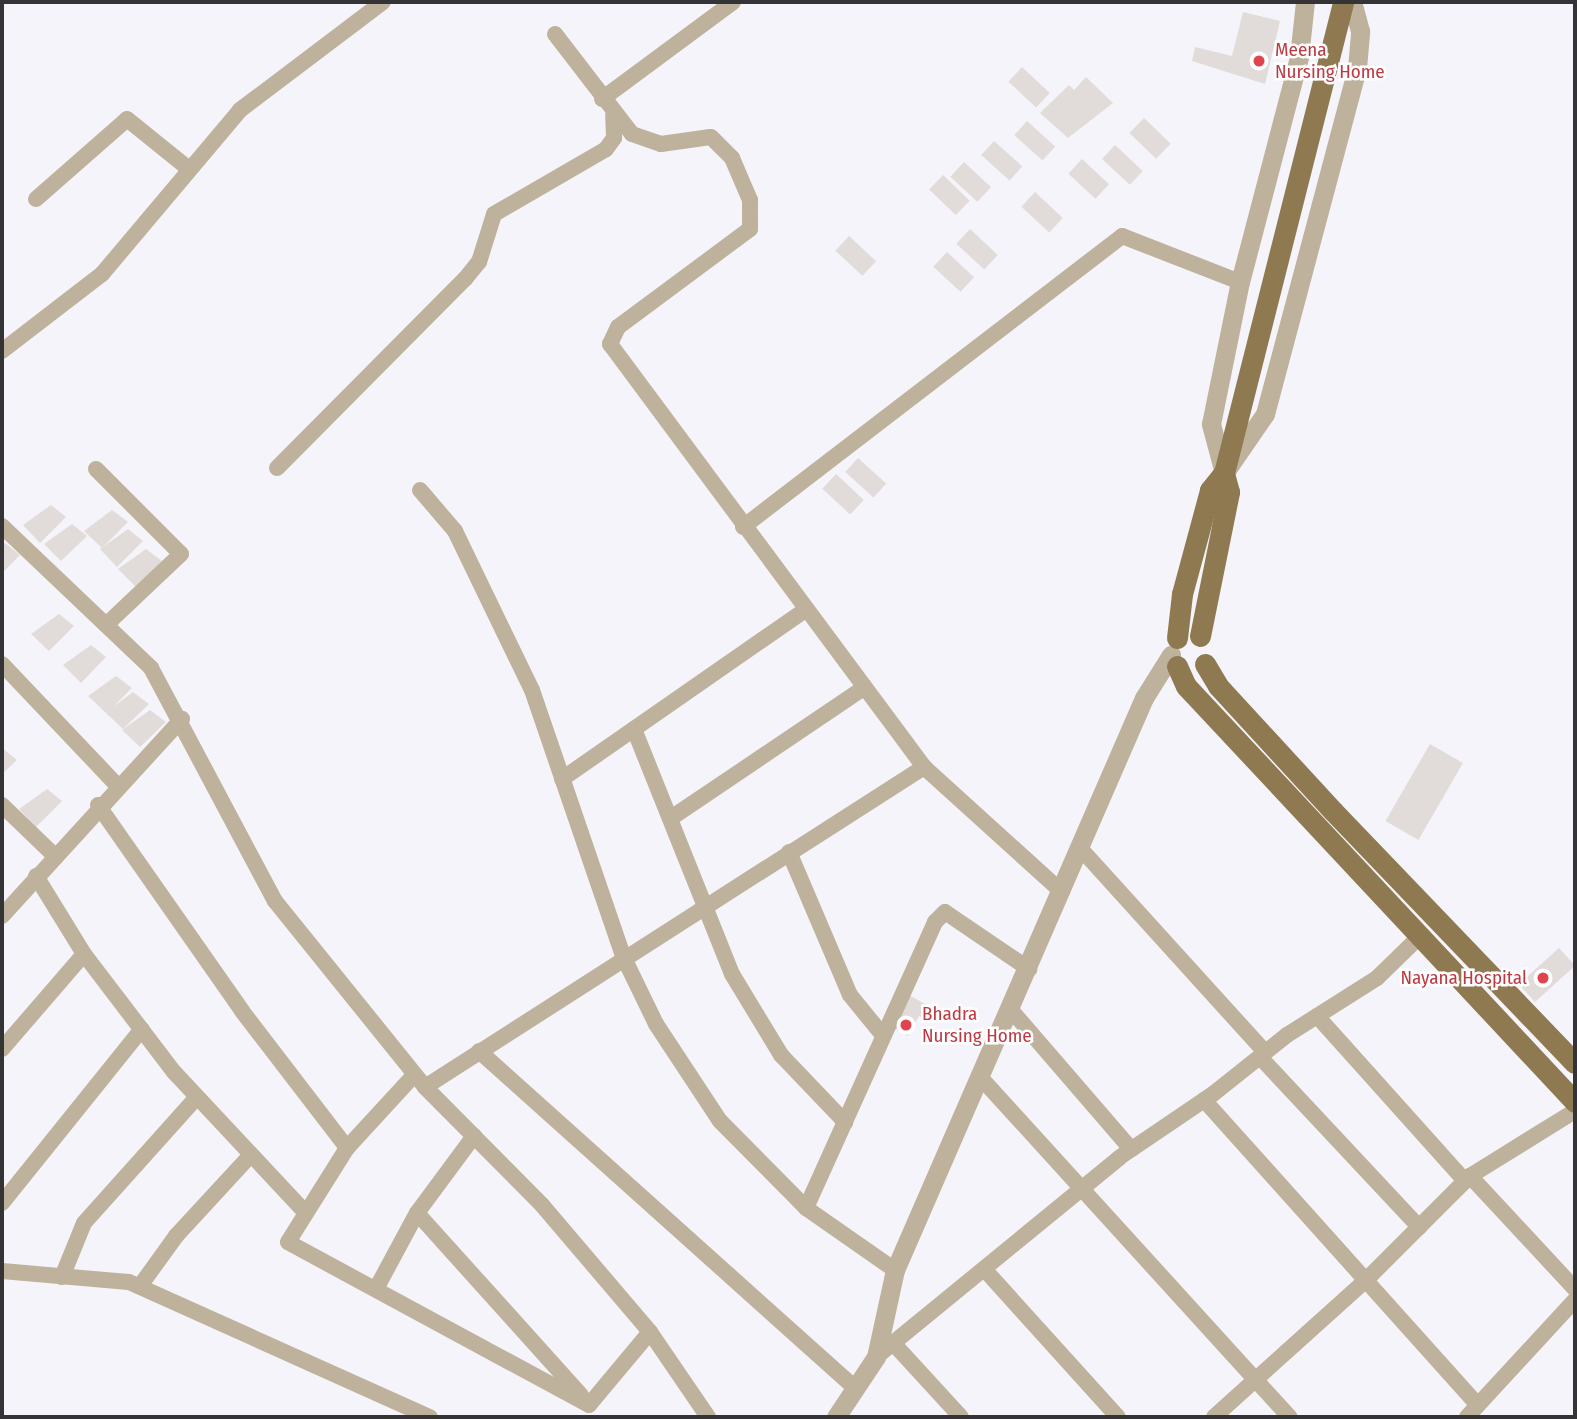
<!DOCTYPE html>
<html>
<head>
<meta charset="utf-8">
<style>
	body { margin:0 }
	#map { position:relative; width:1577px; height:1419px; overflow:hidden; background:#f5f4fa; font-family:"Fira Sans Condensed",sans-serif }
	div>[style] { position:absolute }
	.building>* { inset:0; background:#e1dcd9; transform-origin:0 0 }
	.minor>* { height:16px; margin:-8px; padding:0 8px; transform-origin:8px; border-radius:8px; background:#beb29c }
	.tertiary>* { height:19px; margin:-9.5px; padding:0 9.5px; transform-origin:9.5px; border-radius:9.5px; background:#beb29c }
	.primary>* { height:21px; margin:-10.5px; padding:0 10.5px; transform-origin:10.5px; border-radius:10.5px; background:#8e7951 }
	.dots>* { width:19px; height:19px; translate:-50% -50%; box-sizing:border-box; border:4px solid #fff; border-radius:50% }
	span { translate:-50% -50%; white-space:nowrap; text-align:center; line-height:1.15; -webkit-text-stroke:5px #fff; paint-order:stroke }
	.health-label { font-size:19px; color:#be3a42 }
	.left { translate:0 -50%; text-align:left }
	.right { translate:-100% -50%; text-align:right }
	.frame { position:absolute; inset:0; border:4px solid #343335; pointer-events:none }
</style>
</head>
<body>
<div id="map">
	<div class="building">
		<div style="clip-path:polygon(1243px 12px,1280px 21px,1265px 84px,1192px 61px,1195px 47px,1232px 56px)"></div>
		<div style="left:1022px;top:67px;width:38px;height:20px;rotate:43deg"></div>
		<div style="clip-path:polygon(1086px 77px,1113px 103px,1068px 138px,1040px 113px,1069px 85px,1074px 90px)"></div>
		<div style="left:1144px;top:118px;width:37px;height:21px;rotate:44deg"></div>
		<div style="left:1027px;top:121px;width:38px;height:19px;rotate:42deg"></div>
		<div style="left:994px;top:141px;width:38px;height:19px;rotate:42deg"></div>
		<div style="left:1115px;top:145px;width:38px;height:19px;rotate:43deg"></div>
		<div style="left:1082px;top:159px;width:37px;height:20px;rotate:43deg"></div>
		<div style="left:964px;top:162px;width:37px;height:20px;rotate:43deg"></div>
		<div style="left:943px;top:175px;width:37px;height:20px;rotate:44deg"></div>
		<div style="left:1035px;top:192px;width:38px;height:20px;rotate:43deg"></div>
		<div style="left:970px;top:229px;width:38px;height:20px;rotate:43deg"></div>
		<div style="left:849px;top:236px;width:37px;height:20px;rotate:43deg"></div>
		<div style="left:947px;top:252px;width:37px;height:20px;rotate:43deg"></div>
		<div style="left:858px;top:458px;width:38px;height:19px;rotate:42deg"></div>
		<div style="left:836px;top:474px;width:38px;height:20px;rotate:43deg"></div>
		<div style="clip-path:polygon(51px 505px,66px 517px,40px 543px,23px 525px)"></div>
		<div style="clip-path:polygon(112px 510px,128px 522px,102px 548px,84px 531px)"></div>
		<div style="clip-path:polygon(72px 524px,87px 536px,61px 561px,44px 544px)"></div>
		<div style="clip-path:polygon(128px 529px,143px 541px,117px 567px,100px 549px)"></div>
		<div style="clip-path:polygon(5px 543px,20px 555px,2px 573px,2px 545px)"></div>
		<div style="clip-path:polygon(146px 549px,162px 561px,136px 587px,118px 569px)"></div>
		<div style="clip-path:polygon(59px 614px,74px 626px,49px 651px,31px 634px)"></div>
		<div style="clip-path:polygon(91px 645px,106px 657px,81px 683px,63px 665px)"></div>
		<div style="clip-path:polygon(116px 676px,132px 688px,114px 706px,133px 692px,149px 704px,123px 729px,88px 696px)"></div>
		<div style="clip-path:polygon(150px 710px,166px 722px,140px 747px,122px 730px)"></div>
		<div style="left:1430px;top:744px;width:38px;height:89px;rotate:30deg"></div>
		<div style="clip-path:polygon(2px 748px,17px 760px,2px 774px)"></div>
		<div style="clip-path:polygon(47px 789px,62px 801px,36px 827px,19px 809px)"></div>
		<div style="left:1559px;top:948px;width:24px;height:54px;rotate:48deg"></div>
		<div style="clip-path:polygon(907px 994px,936px 1010px,930px 1022px,919px 1016px,908px 1036px,890px 1026px)"></div>
	</div>
	<div class="minor">
		<div style="left:555px;top:34px;width:126px;rotate:52.4deg"></div>
		<div style="left:632px;top:134px;width:31px;rotate:19deg"></div>
		<div style="left:661px;top:144px;width:50px;rotate:-8deg"></div>
		<div style="left:711px;top:137px;width:30px;rotate:45deg"></div>
		<div style="left:732px;top:158px;width:46px;rotate:66.8deg"></div>
		<div style="left:750px;top:200px;width:29px;rotate:90deg"></div>
		<div style="left:750px;top:229px;width:164px;rotate:143.4deg"></div>
		<div style="left:618px;top:327px;width:19px;rotate:115deg"></div>
		<div style="left:610px;top:344px;width:527px;rotate:53.41deg"></div>
		<div style="left:602px;top:99px;width:163px;rotate:-36.5deg"></div>
		<div style="left:36px;top:199px;width:121px;rotate:-41.3deg"></div>
		<div style="left:127px;top:119px;width:80px;rotate:38.9deg"></div>
		<div style="left:2px;top:351px;width:126px;rotate:-37.6deg"></div>
		<div style="left:102px;top:274px;width:214px;rotate:-49.9deg"></div>
		<div style="left:240px;top:110px;width:179px;rotate:-37.1deg"></div>
		<div style="left:277px;top:468px;width:267px;rotate:-45.2deg"></div>
		<div style="left:465px;top:279px;width:22px;rotate:-51deg"></div>
		<div style="left:479px;top:262px;width:50px;rotate:-72.6deg"></div>
		<div style="left:494px;top:214px;width:129px;rotate:-30.1deg"></div>
		<div style="left:606px;top:149px;width:14px;rotate:-54deg"></div>
		<div style="left:614px;top:138px;width:23px;rotate:-92deg"></div>
		<div style="left:96px;top:469px;width:120px;rotate:45deg"></div>
		<div style="left:181px;top:554px;width:103px;rotate:136.6deg"></div>
		<div style="left:420px;top:490px;width:54px;rotate:49.5deg"></div>
		<div style="left:455px;top:531px;width:177px;rotate:64.2deg"></div>
		<div style="left:532px;top:690px;width:281px;rotate:71.1deg"></div>
		<div style="left:623px;top:956px;width:76px;rotate:64.1deg"></div>
		<div style="left:656px;top:1024px;width:116px;rotate:56.6deg"></div>
		<div style="left:720px;top:1121px;width:122px;rotate:45.3deg"></div>
		<div style="left:806px;top:1208px;width:108px;rotate:34.9deg"></div>
		<div style="left:2px;top:526px;width:206px;rotate:43.6deg"></div>
		<div style="left:151px;top:668px;width:264px;rotate:62deg"></div>
		<div style="left:275px;top:901px;width:239px;rotate:51.1deg"></div>
		<div style="left:425px;top:1087px;width:166px;rotate:45.2deg"></div>
		<div style="left:542px;top:1205px;width:167px;rotate:49.6deg"></div>
		<div style="left:650px;top:1332px;width:95px;rotate:129.9deg"></div>
		<div style="left:589px;top:1405px;width:342px;rotate:-151.6deg"></div>
		<div style="left:288px;top:1242px;width:111px;rotate:-57.9deg"></div>
		<div style="left:347px;top:1148px;width:100px;rotate:-47.4deg"></div>
		<div style="left:743px;top:527px;width:478px;rotate:-37.5deg"></div>
		<div style="left:1122px;top:236px;width:127px;rotate:21.3deg"></div>
		<div style="left:2px;top:664px;width:167px;rotate:46.5deg"></div>
		<div style="left:634px;top:729px;width:264px;rotate:68.2deg"></div>
		<div style="left:732px;top:974px;width:95px;rotate:58.8deg"></div>
		<div style="left:781px;top:1055px;width:93px;rotate:46.3deg"></div>
		<div style="left:562px;top:779px;width:296px;rotate:-34.8deg"></div>
		<div style="left:2px;top:805px;width:72px;rotate:43.9deg"></div>
		<div style="left:98px;top:805px;width:251px;rotate:55deg"></div>
		<div style="left:242px;top:1011px;width:173px;rotate:52.5deg"></div>
		<div style="left:671px;top:818px;width:233px;rotate:-34deg"></div>
		<div style="left:1080px;top:848px;width:275px;rotate:47.8deg"></div>
		<div style="left:789px;top:852px;width:155px;rotate:66.9deg"></div>
		<div style="left:850px;top:995px;width:49px;rotate:50.8deg"></div>
		<div style="left:36px;top:876px;width:92px;rotate:58.4deg"></div>
		<div style="left:84px;top:954px;width:148px;rotate:52.7deg"></div>
		<div style="left:174px;top:1072px;width:193px;rotate:46.9deg"></div>
		<div style="left:2px;top:916px;width:267px;rotate:-47.6deg"></div>
		<div style="left:1011px;top:1010px;width:184px;rotate:49.2deg"></div>
		<div style="left:1317px;top:1016px;width:222px;rotate:48.1deg"></div>
		<div style="left:2px;top:1049px;width:125px;rotate:-49.2deg"></div>
		<div style="left:479px;top:1051px;width:505px;rotate:41.87deg"></div>
		<div style="left:1260px;top:1057px;width:233px;rotate:46.9deg"></div>
		<div style="left:981px;top:1078px;width:459px;rotate:47.7deg"></div>
		<div style="left:425px;top:1087px;width:593px;rotate:-32.67deg"></div>
		<div style="left:924px;top:767px;width:186px;rotate:42.2deg"></div>
		<div style="left:1204px;top:1100px;width:410px;rotate:48.1deg"></div>
		<div style="left:1470px;top:1176px;width:154px;rotate:47.1deg"></div>
		<div style="left:2px;top:1203px;width:223px;rotate:-51.2deg"></div>
		<div style="left:806px;top:1208px;width:314px;rotate:-65.7deg"></div>
		<div style="left:935px;top:922px;width:14px;rotate:-45deg"></div>
		<div style="left:945px;top:912px;width:102px;rotate:34.2deg"></div>
		<div style="left:417px;top:1213px;width:245px;rotate:48deg"></div>
		<div style="left:985px;top:1270px;width:198px;rotate:47.9deg"></div>
		<div style="left:2px;top:1271px;width:127px;rotate:5deg"></div>
		<div style="left:129px;top:1282px;width:330px;rotate:24.2deg"></div>
		<div style="left:62px;top:1277px;width:58px;rotate:-67.8deg"></div>
		<div style="left:84px;top:1223px;width:169px;rotate:-48.1deg"></div>
		<div style="left:140px;top:1286px;width:62px;rotate:-54.2deg"></div>
		<div style="left:176px;top:1236px;width:108px;rotate:-47.3deg"></div>
		<div style="left:376px;top:1289px;width:86px;rotate:-61.7deg"></div>
		<div style="left:417px;top:1213px;width:96px;rotate:-53.5deg"></div>
		<div style="left:650px;top:1332px;width:103px;rotate:55.7deg"></div>
		<div style="left:894px;top:1344px;width:99px;rotate:47.5deg"></div>
		<div style="left:876px;top:1357px;width:315px;rotate:-39.3deg"></div>
		<div style="left:1120px;top:1157px;width:112px;rotate:-34.1deg"></div>
		<div style="left:1213px;top:1094px;width:95px;rotate:-38.6deg"></div>
		<div style="left:1287px;top:1035px;width:107px;rotate:-32.3deg"></div>
		<div style="left:1377px;top:978px;width:62px;rotate:-44.3deg"></div>
		<div style="left:1214px;top:1417px;width:206px;rotate:-42deg"></div>
		<div style="left:1367px;top:1279px;width:146px;rotate:-45deg"></div>
		<div style="left:1470px;top:1176px;width:123px;rotate:-31.8deg"></div>
		<div style="left:1467px;top:1417px;width:159px;rotate:-47.3deg"></div>
	</div>
	<div class="tertiary">
		<div style="left:1227px;top:469px;width:67px;rotate:-55.4deg"></div>
		<div style="left:1265px;top:414px;width:358px;rotate:-75.1deg"></div>
		<div style="left:1357px;top:68px;width:37px;rotate:-85deg"></div>
		<div style="left:1360px;top:31px;width:30px;rotate:-105deg"></div>
		<div style="left:1224px;top:473px;width:51px;rotate:-104.9deg"></div>
		<div style="left:1211px;top:424px;width:145px;rotate:-78.5deg"></div>
		<div style="left:1240px;top:282px;width:233px;rotate:-75.3deg"></div>
		<div style="left:1299px;top:57px;width:55px;rotate:-83.8deg"></div>
		<div style="left:836px;top:1417px;width:72px;rotate:-56.3deg"></div>
		<div style="left:876px;top:1357px;width:89px;rotate:-77.7deg"></div>
		<div style="left:895px;top:1270px;width:624px;rotate:-66.48deg"></div>
		<div style="left:1144px;top:698px;width:51px;rotate:-57.9deg"></div>
	</div>
	<div class="primary">
		<div style="left:1200px;top:636px;width:147px;rotate:-78.6deg"></div>
		<div style="left:1229px;top:492px;width:20px;rotate:-105deg"></div>
		<div style="left:1177px;top:638px;width:44px;rotate:-83.5deg"></div>
		<div style="left:1182px;top:594px;width:108px;rotate:-74.9deg"></div>
		<div style="left:1210px;top:490px;width:22px;rotate:-51deg"></div>
		<div style="left:1224px;top:473px;width:486px;rotate:-75.8deg"></div>
		<div style="left:1205px;top:664px;width:26px;rotate:59deg"></div>
		<div style="left:1218px;top:686px;width:170px;rotate:47.4deg"></div>
		<div style="left:1333px;top:811px;width:349px;rotate:46.2deg"></div>
		<div style="left:1177px;top:666px;width:22px;rotate:66deg"></div>
		<div style="left:1186px;top:686px;width:570px;rotate:46.92deg"></div>
	</div>
	<div class="dots">
		<div style="left:1259px;top:61px;background:#e0444e"></div>
		<div style="left:1543px;top:978px;background:#e0444e"></div>
		<div style="left:906px;top:1025px;background:#e0444e"></div>
	</div>
	<div class="health-label">
		<span class="left" style="left:1275px;top:61px">Meena<br>Nursing Home</span>
		<span class="right" style="left:1527px;top:978px">Nayana Hospital</span>
		<span class="left" style="left:922px;top:1025px">Bhadra<br>Nursing Home</span>
	</div>
	<div class="frame"></div>
</div>
</body>
</html>
